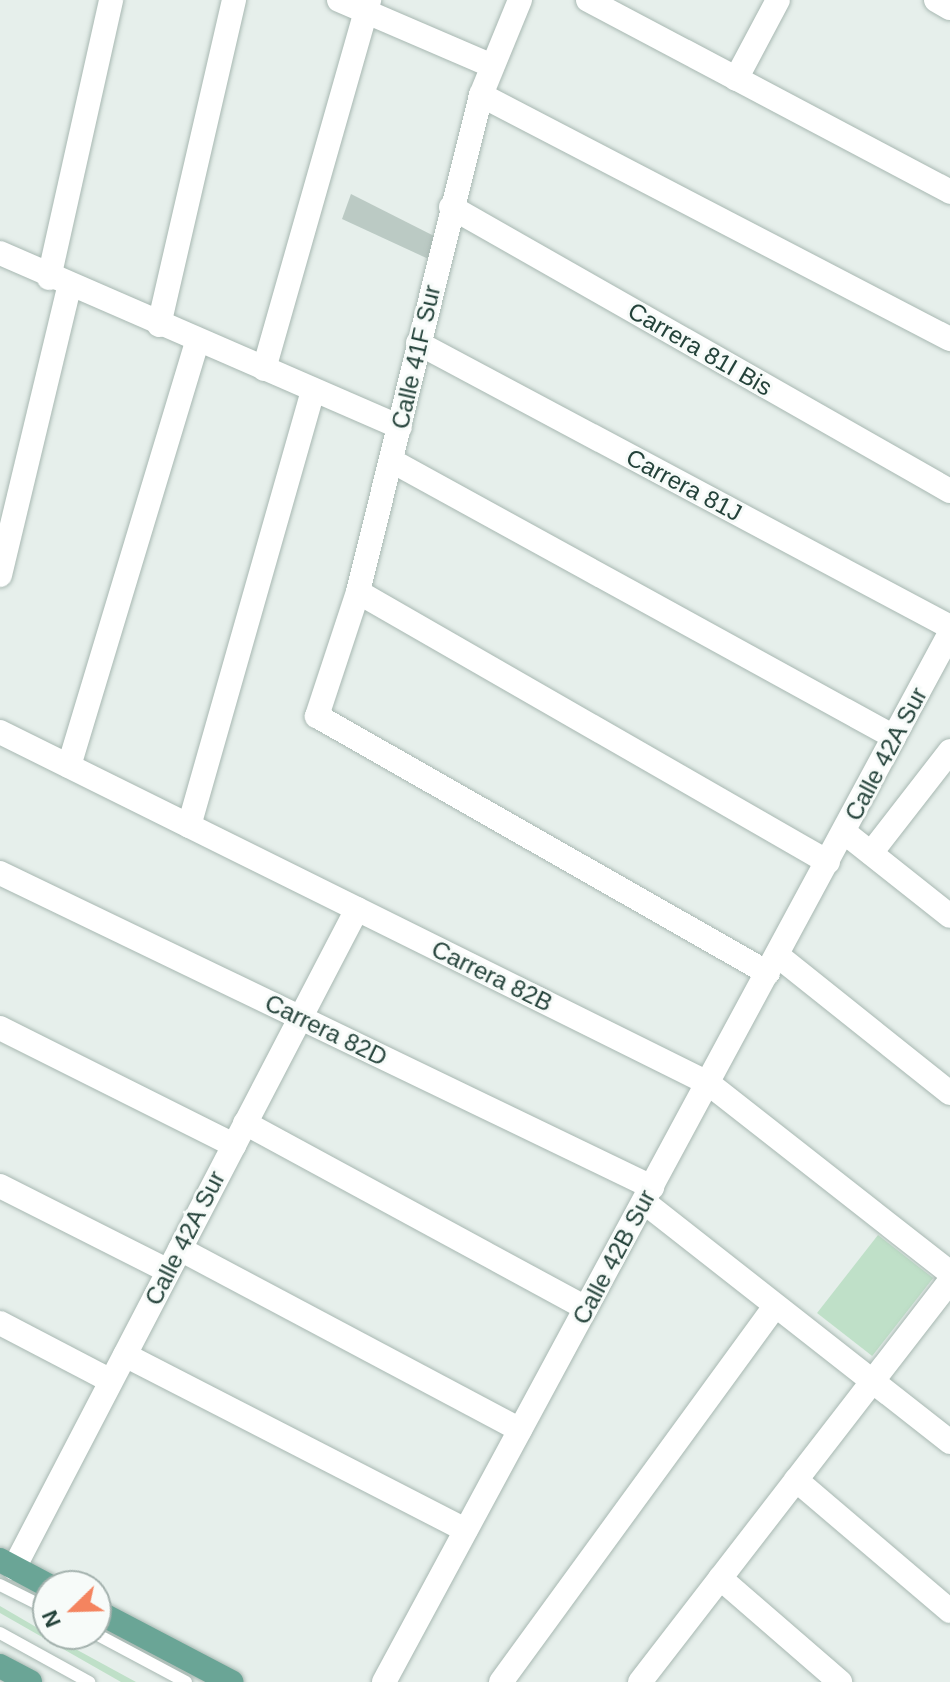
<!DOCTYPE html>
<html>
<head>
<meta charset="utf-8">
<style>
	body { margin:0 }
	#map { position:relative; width:950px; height:1682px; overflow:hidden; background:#e6efeb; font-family:Helvetica,sans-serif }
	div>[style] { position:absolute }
	.green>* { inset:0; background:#bfe0c8; transform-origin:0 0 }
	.building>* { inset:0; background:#bbcac4 }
	.roads { filter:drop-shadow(0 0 2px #a8b8b2) drop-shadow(0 0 2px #a8b8b2) }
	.lane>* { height:12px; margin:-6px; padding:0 6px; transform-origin:6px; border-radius:6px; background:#fff }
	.street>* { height:24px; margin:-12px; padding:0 12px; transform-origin:12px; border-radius:12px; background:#fff }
	.secondary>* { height:24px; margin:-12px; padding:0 12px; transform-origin:12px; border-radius:12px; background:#fff }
	.primary>* { height:24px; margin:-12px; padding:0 12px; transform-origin:12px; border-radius:12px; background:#6aa596 }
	span { translate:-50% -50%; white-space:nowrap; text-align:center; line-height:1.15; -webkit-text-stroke:6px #f7fbf9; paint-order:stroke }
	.street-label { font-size:24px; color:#24423a }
	.north { position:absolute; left:32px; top:1570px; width:80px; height:80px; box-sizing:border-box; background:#f7fbf9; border:2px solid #a3b1ad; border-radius:50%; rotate:247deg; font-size:22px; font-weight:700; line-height:32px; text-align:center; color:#24423a }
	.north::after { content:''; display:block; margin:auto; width:28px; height:36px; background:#f4845f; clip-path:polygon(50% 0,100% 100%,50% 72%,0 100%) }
</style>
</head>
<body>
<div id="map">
	<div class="green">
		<div style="left:878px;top:1235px;width:70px;height:99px;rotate:38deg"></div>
		<div style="clip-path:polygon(0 1606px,48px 1634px,136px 1682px,121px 1682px,0 1613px)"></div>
	</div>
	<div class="building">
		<div style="clip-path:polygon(351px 194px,440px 239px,435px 262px,342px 219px)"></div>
	</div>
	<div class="roads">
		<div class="lane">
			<div style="left:0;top:1585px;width:54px;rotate:26.6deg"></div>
			<div style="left:0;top:1633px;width:102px;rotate:28.8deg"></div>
			<div style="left:96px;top:1634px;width:102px;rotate:28.1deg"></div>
		</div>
		<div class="street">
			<div style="left:339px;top:0;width:167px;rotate:23.3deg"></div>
			<div style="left:520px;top:0;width:103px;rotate:112.3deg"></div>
			<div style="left:481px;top:95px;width:512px;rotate:103.9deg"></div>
			<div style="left:358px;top:592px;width:131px;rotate:108.3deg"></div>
			<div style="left:317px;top:716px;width:519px;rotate:29.68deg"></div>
			<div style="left:588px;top:0;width:410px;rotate:27.9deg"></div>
			<div style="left:936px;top:0;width:16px;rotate:30deg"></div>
			<div style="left:736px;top:79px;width:89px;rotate:-62deg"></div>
			<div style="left:481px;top:95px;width:529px;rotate:27.49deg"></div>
			<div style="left:451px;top:207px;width:574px;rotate:29.65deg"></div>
			<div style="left:0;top:253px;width:436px;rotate:23.5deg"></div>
			<div style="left:49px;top:278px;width:285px;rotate:-77.4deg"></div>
			<div style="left:159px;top:325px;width:334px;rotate:-77deg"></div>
			<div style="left:418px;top:343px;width:603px;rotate:28.09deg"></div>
			<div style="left:264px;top:369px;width:384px;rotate:-74.1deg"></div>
			<div style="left:392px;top:461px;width:573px;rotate:28.8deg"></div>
			<div style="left:0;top:575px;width:296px;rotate:-76.5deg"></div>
			<div style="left:358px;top:592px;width:542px;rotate:29.88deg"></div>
			<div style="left:0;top:732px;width:790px;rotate:26.37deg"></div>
			<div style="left:708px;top:1083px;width:308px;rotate:38.1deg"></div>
			<div style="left:69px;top:766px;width:444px;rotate:-73.2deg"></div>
			<div style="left:189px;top:826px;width:453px;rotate:-74.1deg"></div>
			<div style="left:844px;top:832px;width:135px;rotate:38.4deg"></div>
			<div style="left:871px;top:853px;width:129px;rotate:-52.2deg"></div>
			<div style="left:0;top:873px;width:724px;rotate:25.72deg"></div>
			<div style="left:777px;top:955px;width:221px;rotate:38.6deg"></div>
			<div style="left:0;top:1028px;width:262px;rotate:26.6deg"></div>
			<div style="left:245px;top:1123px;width:388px;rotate:28.5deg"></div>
			<div style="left:0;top:1186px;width:188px;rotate:26.8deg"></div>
			<div style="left:644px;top:1202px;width:389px;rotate:38.1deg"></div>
			<div style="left:180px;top:1249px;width:385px;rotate:28deg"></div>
			<div style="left:0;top:1323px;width:125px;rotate:27.6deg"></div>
			<div style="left:125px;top:1355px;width:383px;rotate:27.2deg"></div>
			<div style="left:796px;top:1480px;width:202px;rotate:40.4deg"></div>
			<div style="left:14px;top:1568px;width:743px;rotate:-62.5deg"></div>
			<div style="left:720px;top:1578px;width:159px;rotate:40.9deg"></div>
			<div style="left:501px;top:1682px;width:465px;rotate:-53.9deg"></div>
			<div style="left:640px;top:1682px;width:507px;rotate:-52.29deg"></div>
		</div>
		<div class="secondary">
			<div style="left:384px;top:1682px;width:1192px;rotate:-61.65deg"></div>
		</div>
		<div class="primary">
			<div style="left:0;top:1560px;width:55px;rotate:28deg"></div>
			<div style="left:96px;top:1611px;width:153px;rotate:27.7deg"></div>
			<div style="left:0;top:1666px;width:34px;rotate:28deg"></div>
		</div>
	</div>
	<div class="street-label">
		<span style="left:700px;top:349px;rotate:30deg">Carrera 81I Bis</span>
		<span style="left:416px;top:357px;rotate:-77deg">Calle 41F Sur</span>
		<span style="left:684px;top:485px;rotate:28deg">Carrera 81J</span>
		<span style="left:886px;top:754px;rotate:-62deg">Calle 42A Sur</span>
		<span style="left:492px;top:976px;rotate:26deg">Carrera 82B</span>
		<span style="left:326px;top:1030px;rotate:26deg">Carrera 82D</span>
		<span style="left:185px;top:1238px;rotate:-63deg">Calle 42A Sur</span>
		<span style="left:614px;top:1257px;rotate:-62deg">Calle 42B Sur</span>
	</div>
	<div class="north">N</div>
</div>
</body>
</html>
